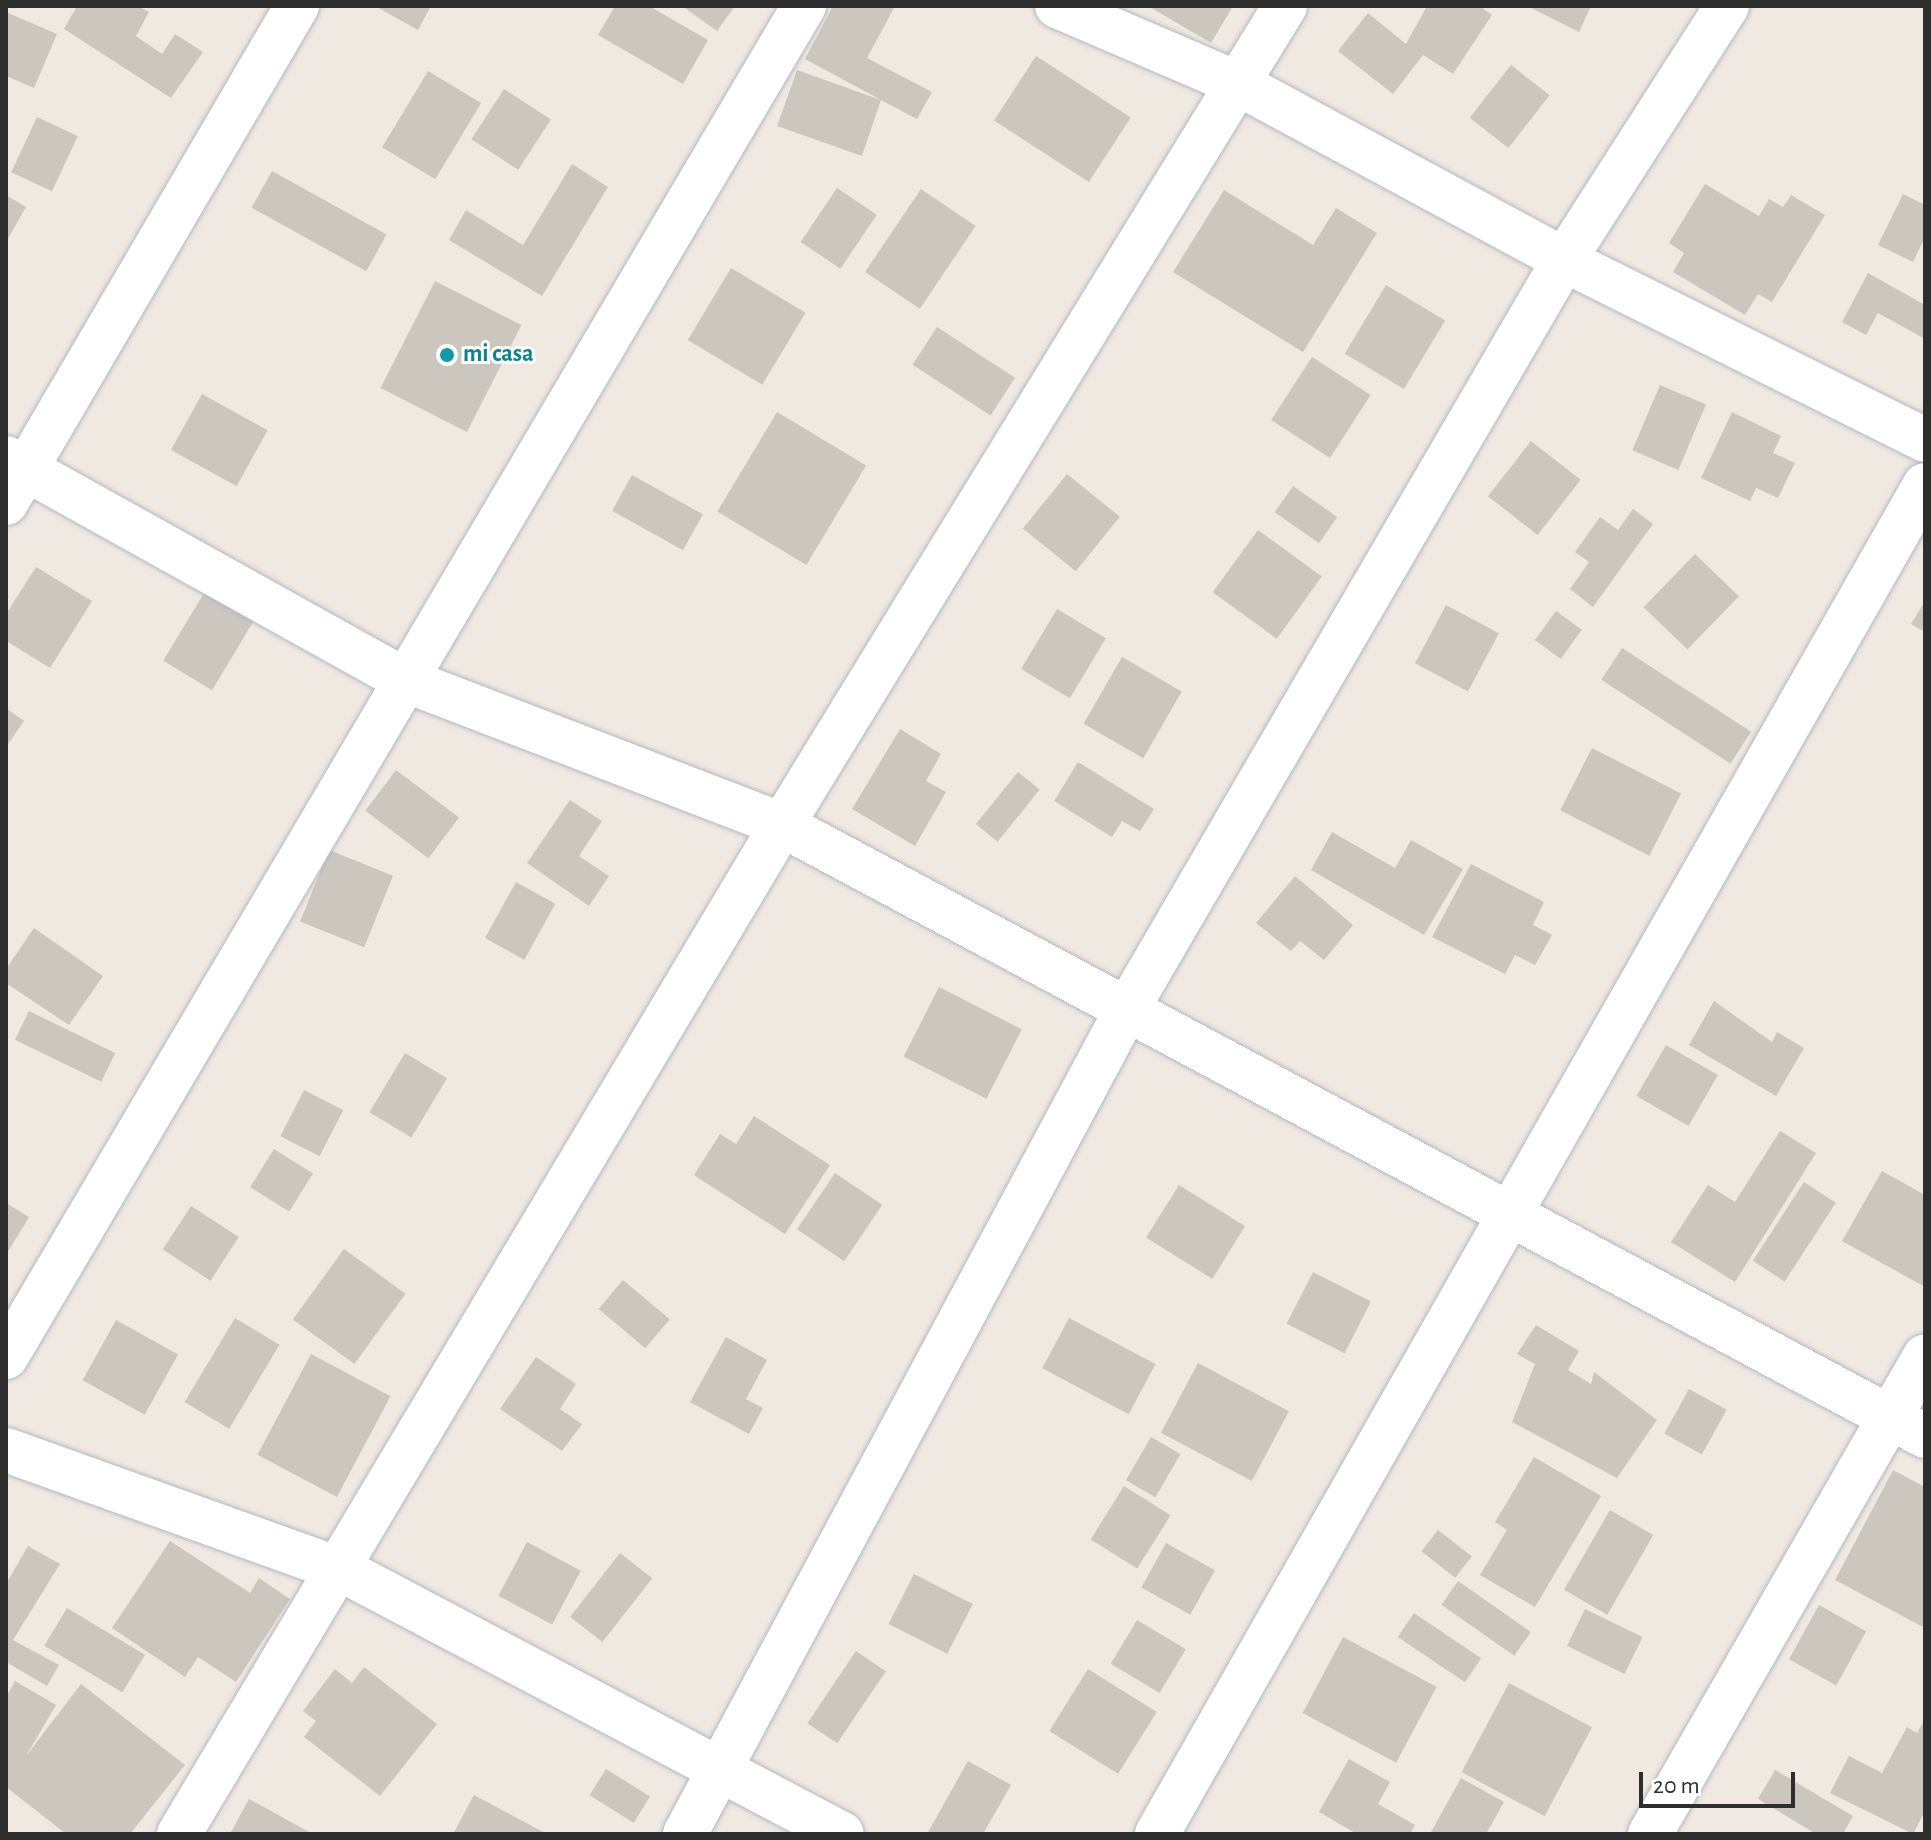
<!DOCTYPE html>
<html>
<head>
<meta charset="utf-8">
<style>
	body { margin:0 }
	#map { position:relative; width:1931px; height:1840px; overflow:hidden; background:#efe9e1; font-family:"Alegreya Sans",sans-serif }
	div>[style] { position:absolute }
	.building>* { inset:0; background:#cbc7bf; transform-origin:0 0 }
	.roads { filter:drop-shadow(0 0 2px #b4b7c1) drop-shadow(0 0 2px #b4b7c1) }
	.minor>* { height:44px; margin:-22px; padding:0 22px; transform-origin:22px; border-radius:22px; background:#fff }
	.dots>* { width:22px; height:22px; translate:-50% -50%; box-sizing:border-box; border:4px solid #fff; border-radius:50% }
	span { translate:-50% -50%; white-space:nowrap; text-align:center; line-height:1.15; -webkit-text-stroke:6px #fff; paint-order:stroke }
	.culture-label { font-size:24px; color:#0d838f; font-weight:700 }
	.left { translate:0 -50%; text-align:left }
	.frame { position:absolute; inset:0; border:8px solid #2e2e2e; pointer-events:none }
	.scale { position:absolute; left:1639px; top:1772px; width:156px; height:36px; box-sizing:border-box; border:4px solid #2e2e2e; border-top:0; padding-left:10px; font-size:24px; line-height:28px; white-space:nowrap; color:#2e2e2e; -webkit-text-stroke:6px #fff; paint-order:stroke }
</style>
</head>
<body>
<div id="map">
	<div class="building">
		<div style="clip-path:polygon(77px 6px,138px 6px,149px 12px,136px 36px,162px 54px,175px 34px,203px 52px,171px 98px,64px 29px)"></div>
		<div style="clip-path:polygon(375px 6px,431px 6px,418px 30px)"></div>
		<div style="clip-path:polygon(615px 6px,649px 6px,708px 40px,683px 84px,598px 35px)"></div>
		<div style="clip-path:polygon(682px 6px,735px 6px,717px 31px)"></div>
		<div style="clip-path:polygon(833px 6px,894px 8px,867px 58px,932px 92px,917px 119px,881px 100px,862px 156px,777px 126px,797px 70px,881px 100px,805px 59px)"></div>
		<div style="clip-path:polygon(1148px 6px,1233px 6px,1211px 43px)"></div>
		<div style="clip-path:polygon(1427px 6px,1480px 6px,1492px 15px,1453px 74px,1423px 55px,1393px 94px,1338px 51px,1368px 13px,1406px 44px)"></div>
		<div style="clip-path:polygon(1527px 6px,1591px 6px,1579px 32px)"></div>
		<div style="clip-path:polygon(6px 12px,57px 34px,34px 88px,6px 76px)"></div>
		<div style="left:1036px;top:56px;width:113px;height:77px;rotate:33deg"></div>
		<div style="left:1511px;top:65px;width:49px;height:67px;rotate:38deg"></div>
		<div style="left:428px;top:71px;width:62px;height:89px;rotate:31deg"></div>
		<div style="left:504px;top:89px;width:56px;height:60px;rotate:33deg"></div>
		<div style="left:37px;top:117px;width:45px;height:61px;rotate:25deg"></div>
		<div style="clip-path:polygon(572px 164px,608px 187px,542px 296px,449px 240px,466px 210px,523px 245px)"></div>
		<div style="left:272px;top:171px;width:131px;height:42px;rotate:29deg"></div>
		<div style="clip-path:polygon(1705px 184px,1759px 216px,1769px 199px,1783px 207px,1791px 195px,1825px 215px,1772px 302px,1758px 294px,1745px 315px,1673px 272px,1684px 253px,1669px 243px)"></div>
		<div style="left:837px;top:188px;width:48px;height:65px;rotate:34deg"></div>
		<div style="left:921px;top:189px;width:66px;height:100px;rotate:34deg"></div>
		<div style="clip-path:polygon(1224px 190px,1313px 245px,1336px 208px,1377px 233px,1303px 352px,1173px 272px)"></div>
		<div style="clip-path:polygon(1903px 194px,1925px 205px,1925px 237px,1913px 262px,1878px 245px)"></div>
		<div style="clip-path:polygon(6px 195px,26px 207px,6px 242px)"></div>
		<div style="left:731px;top:268px;width:87px;height:84px;rotate:31deg"></div>
		<div style="clip-path:polygon(1868px 273px,1925px 305px,1925px 339px,1878px 313px,1866px 335px,1842px 322px)"></div>
		<div style="left:435px;top:281px;width:97px;height:120px;rotate:27deg"></div>
		<div style="left:1386px;top:285px;width:69px;height:80px;rotate:31deg"></div>
		<div style="left:937px;top:327px;width:93px;height:45px;rotate:33deg"></div>
		<div style="left:1312px;top:357px;width:70px;height:75px;rotate:33deg"></div>
		<div style="left:1660px;top:385px;width:50px;height:71px;rotate:23deg"></div>
		<div style="left:202px;top:394px;width:75px;height:64px;rotate:29deg"></div>
		<div style="left:777px;top:412px;width:104px;height:116px;rotate:31deg"></div>
		<div style="clip-path:polygon(1732px 412px,1781px 436px,1773px 453px,1795px 463px,1778px 498px,1756px 488px,1750px 501px,1701px 478px)"></div>
		<div style="left:1531px;top:441px;width:63px;height:70px;rotate:38deg"></div>
		<div style="left:1067px;top:474px;width:68px;height:70px;rotate:39deg"></div>
		<div style="left:632px;top:475px;width:81px;height:41px;rotate:29deg"></div>
		<div style="left:1293px;top:486px;width:54px;height:32px;rotate:35deg"></div>
		<div style="clip-path:polygon(1633px 509px,1653px 524px,1593px 607px,1570px 589px,1589px 562px,1575px 552px,1600px 517px,1618px 530px)"></div>
		<div style="left:1258px;top:530px;width:79px;height:77px;rotate:36deg"></div>
		<div style="left:1695px;top:554px;width:61px;height:74px;rotate:44deg"></div>
		<div style="clip-path:polygon(36px 567px,92px 601px,50px 668px,6px 641px,6px 614px)"></div>
		<div style="left:207px;top:588px;width:57px;height:85px;rotate:31deg"></div>
		<div style="clip-path:polygon(1925px 601px,1925px 632px,1911px 624px)"></div>
		<div style="left:1446px;top:605px;width:60px;height:66px;rotate:28deg"></div>
		<div style="left:1057px;top:609px;width:57px;height:70px;rotate:31deg"></div>
		<div style="left:1556px;top:611px;width:32px;height:36px;rotate:36deg"></div>
		<div style="left:1622px;top:648px;width:154px;height:38px;rotate:33deg"></div>
		<div style="left:1122px;top:657px;width:69px;height:77px;rotate:30deg"></div>
		<div style="clip-path:polygon(6px 708px,24px 721px,6px 747px)"></div>
		<div style="clip-path:polygon(900px 729px,941px 754px,926px 781px,946px 792px,915px 846px,852px 809px)"></div>
		<div style="left:1592px;top:748px;width:100px;height:70px;rotate:27deg"></div>
		<div style="clip-path:polygon(1078px 762px,1154px 809px,1140px 831px,1122px 821px,1112px 837px,1054px 801px)"></div>
		<div style="left:396px;top:770px;width:79px;height:51px;rotate:37deg"></div>
		<div style="left:1018px;top:772px;width:28px;height:67px;rotate:39deg"></div>
		<div style="clip-path:polygon(570px 800px,602px 821px,579px 856px,609px 876px,589px 906px,527px 863px)"></div>
		<div style="clip-path:polygon(1332px 832px,1395px 868px,1411px 840px,1463px 869px,1424px 935px,1311px 870px)"></div>
		<div style="left:329px;top:850px;width:69px;height:77px;rotate:22deg"></div>
		<div style="clip-path:polygon(1471px 864px,1544px 902px,1533px 925px,1552px 935px,1535px 965px,1515px 955px,1505px 974px,1432px 937px)"></div>
		<div style="clip-path:polygon(1295px 876px,1353px 925px,1324px 960px,1300px 941px,1291px 951px,1256px 923px)"></div>
		<div style="left:516px;top:882px;width:45px;height:64px;rotate:29deg"></div>
		<div style="clip-path:polygon(34px 928px,103px 976px,69px 1025px,6px 983px,6px 969px)"></div>
		<div style="left:939px;top:987px;width:93px;height:78px;rotate:27deg"></div>
		<div style="clip-path:polygon(1714px 1001px,1772px 1042px,1777px 1032px,1804px 1048px,1776px 1096px,1689px 1045px)"></div>
		<div style="left:29px;top:1011px;width:96px;height:32px;rotate:26deg"></div>
		<div style="left:1666px;top:1045px;width:60px;height:59px;rotate:30deg"></div>
		<div style="left:405px;top:1053px;width:49px;height:69px;rotate:31deg"></div>
		<div style="left:304px;top:1090px;width:44px;height:52px;rotate:27deg"></div>
		<div style="clip-path:polygon(754px 1116px,830px 1165px,785px 1234px,694px 1175px,720px 1134px,736px 1144px)"></div>
		<div style="clip-path:polygon(1780px 1131px,1816px 1153px,1735px 1282px,1671px 1242px,1708px 1185px,1735px 1202px)"></div>
		<div style="left:274px;top:1149px;width:46px;height:45px;rotate:32deg"></div>
		<div style="clip-path:polygon(1882px 1171px,1925px 1195px,1925px 1287px,1842px 1241px)"></div>
		<div style="left:835px;top:1173px;width:57px;height:68px;rotate:34deg"></div>
		<div style="left:1804px;top:1182px;width:38px;height:94px;rotate:33deg"></div>
		<div style="left:1179px;top:1185px;width:78px;height:62px;rotate:32deg"></div>
		<div style="clip-path:polygon(6px 1203px,29px 1217px,6px 1255px)"></div>
		<div style="left:191px;top:1206px;width:57px;height:52px;rotate:33deg"></div>
		<div style="left:344px;top:1249px;width:76px;height:87px;rotate:36deg"></div>
		<div style="left:1313px;top:1272px;width:65px;height:58px;rotate:27deg"></div>
		<div style="left:623px;top:1280px;width:61px;height:38px;rotate:40deg"></div>
		<div style="left:235px;top:1318px;width:52px;height:98px;rotate:31deg"></div>
		<div style="left:1069px;top:1318px;width:98px;height:57px;rotate:28deg"></div>
		<div style="left:116px;top:1320px;width:71px;height:69px;rotate:29deg"></div>
		<div style="clip-path:polygon(1536px 1325px,1579px 1351px,1568px 1370px,1591px 1384px,1594px 1372px,1657px 1420px,1617px 1478px,1512px 1422px,1535px 1364px,1517px 1354px)"></div>
		<div style="clip-path:polygon(726px 1337px,767px 1360px,746px 1399px,763px 1408px,749px 1434px,690px 1402px)"></div>
		<div style="left:311px;top:1354px;width:90px;height:114px;rotate:28deg"></div>
		<div style="clip-path:polygon(536px 1357px,576px 1384px,560px 1409px,582px 1424px,562px 1451px,500px 1409px)"></div>
		<div style="left:1198px;top:1363px;width:103px;height:79px;rotate:28deg"></div>
		<div style="left:1689px;top:1389px;width:43px;height:51px;rotate:29deg"></div>
		<div style="left:1151px;top:1437px;width:34px;height:50px;rotate:30deg"></div>
		<div style="clip-path:polygon(1534px 1457px,1601px 1496px,1535px 1607px,1480px 1575px,1507px 1530px,1495px 1522px)"></div>
		<div style="clip-path:polygon(1893px 1470px,1925px 1487px,1925px 1628px,1835px 1580px)"></div>
		<div style="left:1124px;top:1486px;width:55px;height:63px;rotate:32deg"></div>
		<div style="left:1610px;top:1510px;width:50px;height:92px;rotate:30deg"></div>
		<div style="left:1438px;top:1530px;width:43px;height:27px;rotate:38deg"></div>
		<div style="clip-path:polygon(170px 1541px,250px 1593px,259px 1578px,290px 1599px,236px 1682px,198px 1657px,185px 1677px,112px 1628px)"></div>
		<div style="left:527px;top:1542px;width:61px;height:61px;rotate:28deg"></div>
		<div style="left:1166px;top:1543px;width:56px;height:51px;rotate:29deg"></div>
		<div style="clip-path:polygon(28px 1546px,60px 1564px,13px 1640px,59px 1665px,47px 1686px,6px 1662px,6px 1584px)"></div>
		<div style="left:620px;top:1553px;width:41px;height:81px;rotate:38deg"></div>
		<div style="left:914px;top:1574px;width:66px;height:56px;rotate:27deg"></div>
		<div style="left:1458px;top:1581px;width:89px;height:29px;rotate:35deg"></div>
		<div style="left:1819px;top:1605px;width:54px;height:62px;rotate:29deg"></div>
		<div style="left:67px;top:1608px;width:91px;height:44px;rotate:31deg"></div>
		<div style="left:1585px;top:1609px;width:64px;height:41px;rotate:26deg"></div>
		<div style="left:1414px;top:1613px;width:81px;height:29px;rotate:34deg"></div>
		<div style="left:1137px;top:1620px;width:57px;height:51px;rotate:31deg"></div>
		<div style="left:1343px;top:1637px;width:106px;height:86px;rotate:28deg"></div>
		<div style="left:856px;top:1651px;width:36px;height:87px;rotate:34deg"></div>
		<div style="clip-path:polygon(364px 1667px,437px 1724px,380px 1796px,304px 1737px,316px 1721px,303px 1711px,335px 1669px,352px 1683px)"></div>
		<div style="left:1088px;top:1669px;width:81px;height:73px;rotate:32deg"></div>
		<div style="clip-path:polygon(15px 1681px,56px 1705px,26px 1756px,81px 1684px,185px 1765px,130px 1834px,66px 1834px,6px 1787px,6px 1697px)"></div>
		<div style="left:1509px;top:1683px;width:94px;height:101px;rotate:28deg"></div>
		<div style="clip-path:polygon(1925px 1719px,1925px 1811px,1913px 1834px,1830px 1793px,1849px 1756px,1882px 1773px,1907px 1727px,1917px 1733px)"></div>
		<div style="clip-path:polygon(1349px 1759px,1390px 1782px,1378px 1804px,1415px 1825px,1410px 1834px,1357px 1834px,1319px 1812px)"></div>
		<div style="clip-path:polygon(968px 1761px,1011px 1785px,983px 1834px,927px 1834px)"></div>
		<div style="left:606px;top:1769px;width:52px;height:31px;rotate:32deg"></div>
		<div style="clip-path:polygon(1775px 1770px,1853px 1816px,1843px 1834px,1816px 1834px,1758px 1799px)"></div>
		<div style="clip-path:polygon(1461px 1778px,1504px 1802px,1486px 1834px,1430px 1834px)"></div>
		<div style="clip-path:polygon(474px 1795px,547px 1834px,453px 1834px)"></div>
		<div style="clip-path:polygon(249px 1799px,313px 1834px,230px 1834px)"></div>
	</div>
	<div class="roads">
		<div class="minor">
			<div style="left:1057px;top:6px;width:198px;rotate:23.2deg"></div>
			<div style="left:1239px;top:84px;width:370px;rotate:28.4deg"></div>
			<div style="left:1564px;top:260px;width:403px;rotate:26.5deg"></div>
			<div style="left:6px;top:458px;width:457px;rotate:29.1deg"></div>
			<div style="left:405px;top:680px;width:404px;rotate:21deg"></div>
			<div style="left:782px;top:825px;width:1296px;rotate:28.13deg"></div>
			<div style="left:6px;top:503px;width:576px;rotate:-59.65deg"></div>
			<div style="left:6px;top:1357px;width:1569px;rotate:-59.43deg"></div>
			<div style="left:6px;top:1450px;width:357px;rotate:19.7deg"></div>
			<div style="left:342px;top:1570px;width:565px;rotate:27.83deg"></div>
			<div style="left:179px;top:1834px;width:1175px;rotate:-59.14deg"></div>
			<div style="left:782px;top:825px;width:961px;rotate:-58.44deg"></div>
			<div style="left:685px;top:1834px;width:934px;rotate:-61.82deg"></div>
			<div style="left:1126px;top:1011px;width:869px;rotate:-59.75deg"></div>
			<div style="left:1564px;top:260px;width:302px;rotate:-57.3deg"></div>
			<div style="left:1157px;top:1834px;width:1552px;rotate:-60.35deg"></div>
			<div style="left:1650px;top:1834px;width:551px;rotate:-60.09deg"></div>
		</div>
	</div>
	<div class="dots">
		<div style="left:447px;top:355px;background:#0f9aa8"></div>
	</div>
	<div class="culture-label">
		<span class="left" style="left:463px;top:355px">mi casa</span>
	</div>
	<div class="frame"></div>
	<div class="scale">20 m</div>
</div>
</body>
</html>
